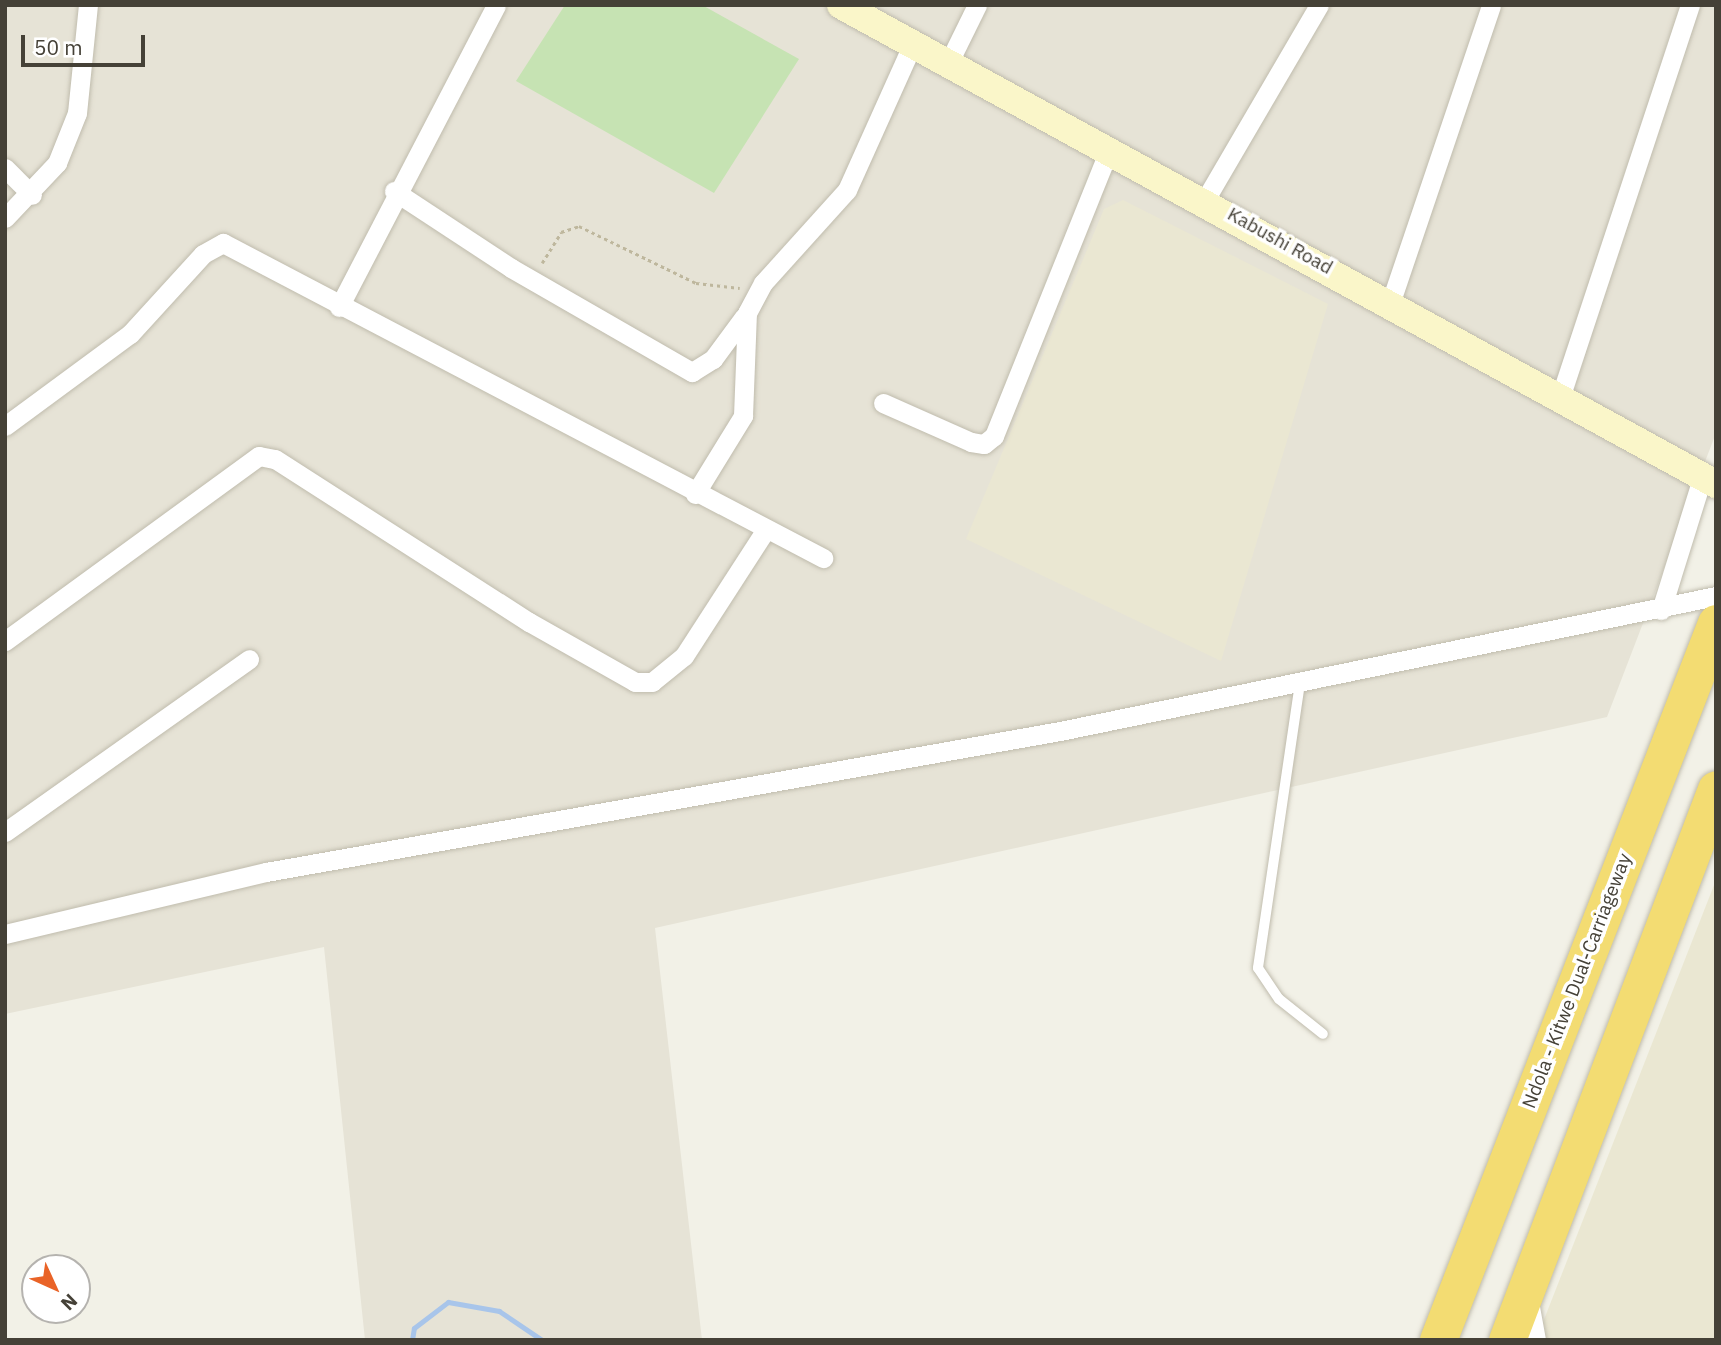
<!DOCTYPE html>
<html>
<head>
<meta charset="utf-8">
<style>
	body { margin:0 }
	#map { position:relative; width:1721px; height:1345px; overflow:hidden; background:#f2f1e7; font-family:"IBM Plex Sans",sans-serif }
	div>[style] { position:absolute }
	.residential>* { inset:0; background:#e6e3d6 }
	.education>* { inset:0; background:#eae7d2 }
	.green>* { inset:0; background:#c6e3b3 }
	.stream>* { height:5px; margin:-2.5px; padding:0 2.5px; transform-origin:2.5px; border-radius:2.5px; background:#a8c5ea }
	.path>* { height:2.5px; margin-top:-1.25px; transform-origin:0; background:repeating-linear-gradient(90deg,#beb79d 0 3.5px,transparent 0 7px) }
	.roads { filter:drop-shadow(0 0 2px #c0bcad) drop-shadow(0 0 2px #c0bcad) }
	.lane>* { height:10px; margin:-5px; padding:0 5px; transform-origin:5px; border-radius:5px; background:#fff }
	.street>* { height:19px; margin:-9.5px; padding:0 9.5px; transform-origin:9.5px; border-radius:9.5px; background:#fff }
	.secondary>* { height:28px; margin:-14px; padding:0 14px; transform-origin:14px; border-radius:14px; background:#faf6c9 }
	.highway>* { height:37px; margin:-18.5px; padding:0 18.5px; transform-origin:18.5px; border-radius:18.5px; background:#f3dc72 }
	span { translate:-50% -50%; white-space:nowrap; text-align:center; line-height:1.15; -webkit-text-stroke:7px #fff; paint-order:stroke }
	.street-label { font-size:19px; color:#454137 }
	.frame { position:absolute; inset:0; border:7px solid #454137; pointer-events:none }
	.north { position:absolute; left:21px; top:1254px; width:70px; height:70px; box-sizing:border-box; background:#fff; border:2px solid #b5b3af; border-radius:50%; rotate:135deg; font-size:19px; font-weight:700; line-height:28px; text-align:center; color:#454137 }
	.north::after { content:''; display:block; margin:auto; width:24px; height:32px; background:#e96327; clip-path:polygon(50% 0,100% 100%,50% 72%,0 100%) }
	.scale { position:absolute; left:21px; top:35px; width:124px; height:32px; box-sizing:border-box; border:4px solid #454137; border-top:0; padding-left:9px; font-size:21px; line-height:24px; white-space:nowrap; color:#454137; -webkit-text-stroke:5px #fff; paint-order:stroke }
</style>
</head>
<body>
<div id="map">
	<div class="residential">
		<div style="clip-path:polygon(5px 5px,1716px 5px,1716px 433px,1607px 717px,655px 928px,702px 1340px,365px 1340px,324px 947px,5px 1014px)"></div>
	</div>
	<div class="education">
		<div style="clip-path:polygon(1123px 200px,1328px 304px,1221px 661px,966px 539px,1104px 209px)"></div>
		<div style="clip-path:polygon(1716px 880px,1716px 1340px,1536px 1340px)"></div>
	</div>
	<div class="green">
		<div style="clip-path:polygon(565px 5px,702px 5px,799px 59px,714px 193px,516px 81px)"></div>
	</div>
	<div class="stream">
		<div style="left:412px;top:1340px;width:12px;rotate:-81deg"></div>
		<div style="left:414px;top:1328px;width:43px;rotate:-37.4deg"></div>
		<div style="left:448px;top:1302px;width:52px;rotate:10deg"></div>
		<div style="left:499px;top:1311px;width:52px;rotate:34deg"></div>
	</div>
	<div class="path">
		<div style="left:542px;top:263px;width:36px;rotate:-58deg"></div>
		<div style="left:561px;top:232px;width:19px;rotate:-18deg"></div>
		<div style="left:579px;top:226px;width:130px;rotate:26deg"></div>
		<div style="left:696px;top:283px;width:44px;rotate:6.5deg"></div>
	</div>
	<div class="roads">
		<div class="lane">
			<div style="left:1300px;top:683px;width:288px;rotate:98.4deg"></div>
			<div style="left:1258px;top:968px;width:37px;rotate:56deg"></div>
			<div style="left:1279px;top:999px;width:56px;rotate:38.5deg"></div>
		</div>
		<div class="street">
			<div style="left:949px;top:62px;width:64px;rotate:-63.8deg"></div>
			<div style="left:5px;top:168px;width:38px;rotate:45deg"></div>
			<div style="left:394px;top:191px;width:140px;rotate:33.3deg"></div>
			<div style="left:511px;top:268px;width:209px;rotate:29.9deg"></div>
			<div style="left:692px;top:372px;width:25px;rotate:-32deg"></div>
			<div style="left:713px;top:359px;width:52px;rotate:-53.6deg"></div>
			<div style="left:1205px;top:200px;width:226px;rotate:-59.7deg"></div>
			<div style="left:5px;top:218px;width:76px;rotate:-46.6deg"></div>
			<div style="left:57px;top:163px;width:54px;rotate:-68.2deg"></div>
			<div style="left:77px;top:113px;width:109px;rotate:-84.2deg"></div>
			<div style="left:1391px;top:301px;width:312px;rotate:-71.3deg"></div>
			<div style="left:339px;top:307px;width:340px;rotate:-62.5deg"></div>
			<div style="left:1559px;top:401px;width:417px;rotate:-71.7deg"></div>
			<div style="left:883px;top:403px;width:96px;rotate:23.9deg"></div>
			<div style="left:971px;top:442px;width:13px;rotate:9deg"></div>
			<div style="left:984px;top:444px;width:13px;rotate:-39deg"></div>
			<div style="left:994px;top:436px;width:310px;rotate:-68.1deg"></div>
			<div style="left:5px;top:426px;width:155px;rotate:-36.4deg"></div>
			<div style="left:130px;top:334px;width:108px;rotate:-47.6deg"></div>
			<div style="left:203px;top:254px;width:23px;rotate:-29deg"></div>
			<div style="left:223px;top:243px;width:678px;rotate:27.7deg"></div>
			<div style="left:695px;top:494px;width:92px;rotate:-58.4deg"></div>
			<div style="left:743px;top:416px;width:103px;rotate:-87.8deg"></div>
			<div style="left:747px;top:313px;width:34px;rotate:-62deg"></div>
			<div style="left:763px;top:283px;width:125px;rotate:-47.9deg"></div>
			<div style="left:847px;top:190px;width:161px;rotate:-65.8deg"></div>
			<div style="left:1661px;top:610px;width:138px;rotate:-72.7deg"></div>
			<div style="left:5px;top:641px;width:314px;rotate:-36.1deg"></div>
			<div style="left:259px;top:456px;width:16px;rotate:11deg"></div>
			<div style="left:275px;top:459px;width:302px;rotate:32.7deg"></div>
			<div style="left:529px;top:622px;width:122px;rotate:29.5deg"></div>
			<div style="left:635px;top:682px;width:17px"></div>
			<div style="left:652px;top:682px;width:41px;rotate:-39.1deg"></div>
			<div style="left:684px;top:656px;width:149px;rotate:-57.1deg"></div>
			<div style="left:5px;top:832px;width:299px;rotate:-35.3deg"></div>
			<div style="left:5px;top:934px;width:268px;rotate:-13.4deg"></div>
			<div style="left:266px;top:872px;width:806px;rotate:-10.07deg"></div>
			<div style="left:1060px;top:731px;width:670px;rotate:-11.63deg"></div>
			<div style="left:1528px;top:1296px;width:45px;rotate:79.7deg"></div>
		</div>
		<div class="secondary">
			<div style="left:841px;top:5px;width:998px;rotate:28.7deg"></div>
		</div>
		<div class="highway">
			<div style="left:1438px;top:1340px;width:769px;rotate:-68.81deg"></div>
			<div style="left:1507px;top:1340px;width:589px;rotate:-69.23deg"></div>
		</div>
	</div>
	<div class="street-label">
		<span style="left:1280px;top:241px;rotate:29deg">Kabushi Road</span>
		<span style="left:1577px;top:981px;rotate:-69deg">Ndola - Kitwe Dual-Carriageway</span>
	</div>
	<div class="frame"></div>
	<div class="north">N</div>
	<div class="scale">50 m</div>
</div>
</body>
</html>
